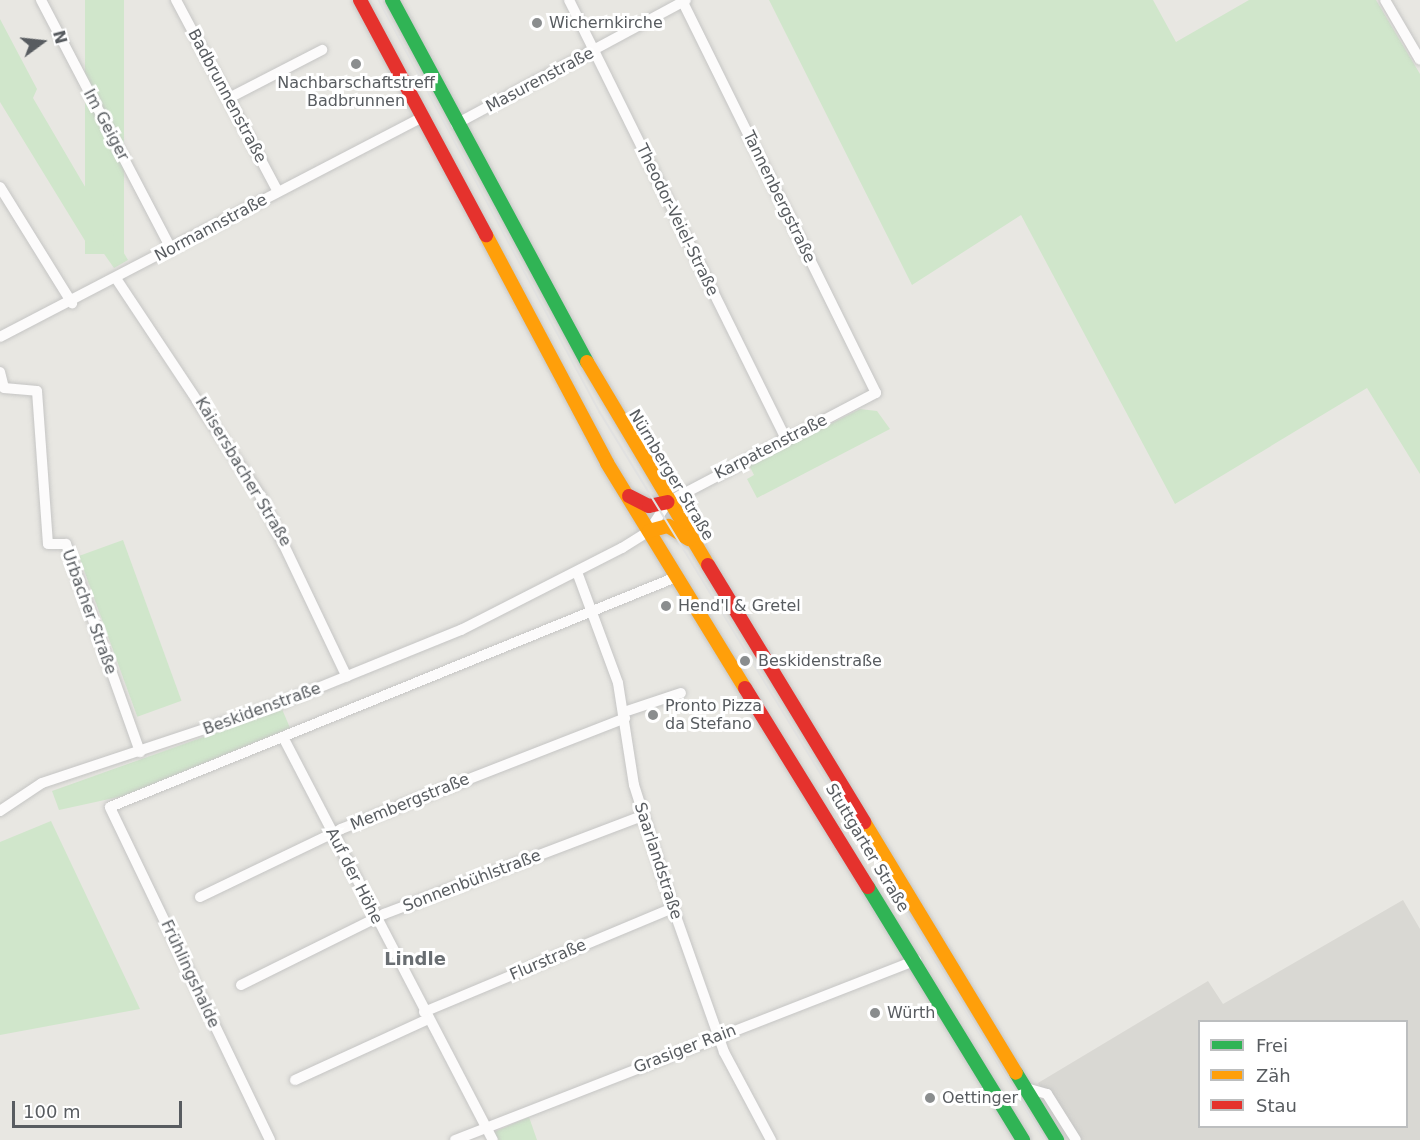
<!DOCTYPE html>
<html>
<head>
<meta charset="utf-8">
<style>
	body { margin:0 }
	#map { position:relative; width:1420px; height:1140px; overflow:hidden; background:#e8e7e2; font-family:"DejaVu Sans",sans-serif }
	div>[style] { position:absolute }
	.industrial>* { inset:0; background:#d9d8d3 }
	.green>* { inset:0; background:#d0e6cb; transform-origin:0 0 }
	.roads { filter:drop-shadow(0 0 2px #c5c5c4) drop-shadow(0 0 2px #c5c5c4) }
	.street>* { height:10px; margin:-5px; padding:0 5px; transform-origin:5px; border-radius:5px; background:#fcfbfb }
	.fast>* { height:14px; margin:-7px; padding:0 7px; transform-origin:7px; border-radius:7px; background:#30b455 }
	.slow>* { height:14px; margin:-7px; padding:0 7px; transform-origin:7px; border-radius:7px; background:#ff9f0a }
	.jam>* { height:14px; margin:-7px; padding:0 7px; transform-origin:7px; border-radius:7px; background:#e5322d }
	.tram>* { height:1.5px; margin:-0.75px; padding:0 0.75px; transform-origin:0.75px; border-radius:0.75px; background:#e1e1e0 }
	.dots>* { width:16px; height:16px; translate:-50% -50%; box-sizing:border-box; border:3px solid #fff; border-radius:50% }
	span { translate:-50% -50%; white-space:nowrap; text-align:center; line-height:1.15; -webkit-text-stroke:6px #fff; paint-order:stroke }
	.poi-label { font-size:16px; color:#585c60 }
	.left { translate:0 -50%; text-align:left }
	.street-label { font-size:16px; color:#585c60 }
	.neighbourhood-label { font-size:18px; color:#696e72; font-weight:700 }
	.legend { position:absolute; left:1198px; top:1020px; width:210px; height:108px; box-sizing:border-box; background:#fff; border:2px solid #bcbebf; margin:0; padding:8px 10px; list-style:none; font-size:18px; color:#585c60 }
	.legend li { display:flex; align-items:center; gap:12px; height:30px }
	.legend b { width:30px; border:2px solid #bcbebf }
	.north { position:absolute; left:12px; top:12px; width:60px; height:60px; -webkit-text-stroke:4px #fff; paint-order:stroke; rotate:75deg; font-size:16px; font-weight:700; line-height:24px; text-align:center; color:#585c60 }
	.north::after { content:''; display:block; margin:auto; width:21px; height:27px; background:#585c60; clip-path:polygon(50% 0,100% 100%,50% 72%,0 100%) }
	.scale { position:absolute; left:12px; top:1101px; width:170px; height:27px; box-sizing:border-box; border:3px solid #585c60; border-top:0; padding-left:8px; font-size:18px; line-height:21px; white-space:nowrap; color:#585c60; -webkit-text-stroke:4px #fff; paint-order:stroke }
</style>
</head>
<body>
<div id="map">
	<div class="industrial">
		<div style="clip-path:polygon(evenodd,1403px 900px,1420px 929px,1420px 1140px,1074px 1140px,1038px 1083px,1208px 981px,1223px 1004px,1403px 900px,1200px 1022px,1406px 1022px,1406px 1126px,1200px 1126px,1200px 1022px)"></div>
	</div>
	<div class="green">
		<div style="left:85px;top:0;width:39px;height:254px"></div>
		<div style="clip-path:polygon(769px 0,1153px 0,1176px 42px,1249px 0,1376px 0,1420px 74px,1420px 474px,1367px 388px,1175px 504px,1021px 215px,912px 285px)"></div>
		<div style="clip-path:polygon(0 19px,37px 89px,33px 98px,128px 260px,114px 268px,95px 241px,87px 244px,0 102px)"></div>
		<div style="clip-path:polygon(860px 409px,877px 411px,890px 429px,757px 498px,747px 479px,754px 475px,749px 465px)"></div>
		<div style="left:123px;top:540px;width:171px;height:47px;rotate:70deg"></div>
		<div style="clip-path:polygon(282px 709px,290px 728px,123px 796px,59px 810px,52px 791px)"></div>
		<div style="clip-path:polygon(51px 821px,140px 1009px,0 1035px,0 842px)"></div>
		<div style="clip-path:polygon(529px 1117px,537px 1140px,498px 1140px,494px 1132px)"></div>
	</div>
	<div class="roads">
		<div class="street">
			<div style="left:41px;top:0;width:281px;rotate:62.4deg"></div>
			<div style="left:176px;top:0;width:217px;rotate:62deg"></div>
			<div style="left:569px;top:0;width:491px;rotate:63.7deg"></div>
			<div style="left:1385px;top:0;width:69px;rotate:59.7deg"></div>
			<div style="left:229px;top:98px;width:105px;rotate:-27.3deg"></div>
			<div style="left:456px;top:124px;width:261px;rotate:-28.3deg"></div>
			<div style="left:0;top:187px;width:137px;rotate:58.2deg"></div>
			<div style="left:117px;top:280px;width:260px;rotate:56.4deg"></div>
			<div style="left:261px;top:497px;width:199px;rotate:64.5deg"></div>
			<div style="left:0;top:337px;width:475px;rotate:-27.5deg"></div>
			<div style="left:0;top:372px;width:16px;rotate:76deg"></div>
			<div style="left:4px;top:388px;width:33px;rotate:5deg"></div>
			<div style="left:37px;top:391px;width:153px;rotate:85.9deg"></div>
			<div style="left:48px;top:544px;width:18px"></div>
			<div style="left:66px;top:544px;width:221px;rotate:70.4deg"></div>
			<div style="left:577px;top:572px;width:118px;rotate:69.7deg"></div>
			<div style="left:618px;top:683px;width:103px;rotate:81.1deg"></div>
			<div style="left:634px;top:785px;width:129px;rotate:72.4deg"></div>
			<div style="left:673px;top:908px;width:153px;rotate:70.5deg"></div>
			<div style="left:724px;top:1052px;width:100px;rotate:61.9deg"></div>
			<div style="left:624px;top:712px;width:60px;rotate:-18.4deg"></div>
			<div style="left:284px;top:739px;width:452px;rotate:62.5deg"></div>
			<div style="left:0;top:811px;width:50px;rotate:-33.7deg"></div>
			<div style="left:42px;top:783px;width:241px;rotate:-18.4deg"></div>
			<div style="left:271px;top:707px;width:205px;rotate:-22.1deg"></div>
			<div style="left:461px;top:630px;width:181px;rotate:-27deg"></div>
			<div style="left:622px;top:548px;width:32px;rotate:-32deg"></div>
			<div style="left:649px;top:531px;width:35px;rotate:-57deg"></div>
			<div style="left:668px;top:502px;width:235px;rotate:-27.7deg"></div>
			<div style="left:876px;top:393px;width:438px;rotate:-116.3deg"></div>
			<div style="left:200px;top:897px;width:157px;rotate:-25.7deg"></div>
			<div style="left:341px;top:829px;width:305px;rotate:-21.3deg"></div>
			<div style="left:241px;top:985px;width:160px;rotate:-26.4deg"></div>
			<div style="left:384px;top:914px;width:276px;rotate:-20.8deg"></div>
			<div style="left:424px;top:1012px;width:270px;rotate:-22.7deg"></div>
			<div style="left:295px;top:1080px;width:146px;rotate:-24.6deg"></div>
			<div style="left:1026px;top:1088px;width:22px;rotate:16deg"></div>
			<div style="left:1047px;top:1094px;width:54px;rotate:57.8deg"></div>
			<div style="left:270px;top:1140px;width:369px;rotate:-115.7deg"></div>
			<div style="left:110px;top:807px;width:611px;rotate:-22.11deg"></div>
			<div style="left:455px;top:1140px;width:495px;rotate:-21.3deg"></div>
		</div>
		<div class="fast">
			<div style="left:392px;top:0;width:411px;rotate:61.7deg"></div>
			<div style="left:868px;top:887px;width:297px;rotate:58.5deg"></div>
			<div style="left:1016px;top:1073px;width:79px;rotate:58.5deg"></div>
		</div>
		<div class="slow">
			<div style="left:486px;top:235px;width:258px;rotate:62deg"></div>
			<div style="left:607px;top:463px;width:264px;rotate:58.5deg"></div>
			<div style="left:587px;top:362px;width:236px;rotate:59.2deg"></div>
			<div style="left:649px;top:531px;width:20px;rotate:-15deg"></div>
			<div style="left:668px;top:526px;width:25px;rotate:32deg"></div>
			<div style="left:864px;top:822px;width:293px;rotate:58.8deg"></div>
		</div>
		<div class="jam">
			<div style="left:360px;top:0;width:267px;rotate:61.8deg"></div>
			<div style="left:629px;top:496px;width:22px;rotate:27deg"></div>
			<div style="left:649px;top:506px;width:19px;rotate:-12deg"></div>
			<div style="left:708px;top:565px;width:301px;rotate:58.7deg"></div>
			<div style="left:745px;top:688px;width:234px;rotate:58.3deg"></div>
		</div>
	</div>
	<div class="tram">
		<div style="left:379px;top:0;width:468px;rotate:61.8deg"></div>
		<div style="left:600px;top:412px;width:853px;rotate:58.56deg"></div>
	</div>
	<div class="dots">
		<div style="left:537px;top:23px;background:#8a8d8e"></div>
		<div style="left:356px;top:64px;background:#8a8d8e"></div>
		<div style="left:666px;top:606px;background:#8a8d8e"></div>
		<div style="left:745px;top:661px;background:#8a8d8e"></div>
		<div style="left:653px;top:715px;background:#8a8d8e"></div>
		<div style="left:875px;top:1013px;background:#8a8d8e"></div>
		<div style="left:930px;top:1098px;background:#8a8d8e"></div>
	</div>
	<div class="poi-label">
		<span class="left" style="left:549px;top:23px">Wichernkirche</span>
		<span style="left:356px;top:92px">Nachbarschaftstreff<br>Badbrunnen</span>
		<span class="left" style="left:678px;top:606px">Hend'l &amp; Gretel</span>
		<span class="left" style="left:758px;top:661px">Beskidenstraße</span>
		<span class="left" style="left:665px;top:715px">Pronto Pizza<br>da Stefano</span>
		<span class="left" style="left:887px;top:1013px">Würth</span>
		<span class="left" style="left:942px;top:1098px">Oettinger</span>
	</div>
	<div class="street-label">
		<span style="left:540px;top:80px;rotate:-28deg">Masurenstraße</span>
		<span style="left:227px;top:96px;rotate:62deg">Badbrunnenstraße</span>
		<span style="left:106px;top:125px;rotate:62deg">Im Geiger</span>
		<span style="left:779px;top:197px;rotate:64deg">Tannenbergstraße</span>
		<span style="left:677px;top:220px;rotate:64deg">Theodor-Veiel-Straße</span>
		<span style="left:211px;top:228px;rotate:-28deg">Normannstraße</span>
		<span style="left:771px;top:447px;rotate:-27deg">Karpatenstraße</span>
		<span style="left:243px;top:472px;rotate:59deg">Kaisersbacher Straße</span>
		<span style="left:671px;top:475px;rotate:59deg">Nürnberger Straße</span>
		<span style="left:89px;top:612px;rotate:70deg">Urbacher Straße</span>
		<span style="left:262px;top:709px;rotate:-20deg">Beskidenstraße</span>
		<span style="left:410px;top:802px;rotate:-22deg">Membergstraße</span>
		<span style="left:867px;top:848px;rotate:59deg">Stuttgarter Straße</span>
		<span style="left:658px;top:861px;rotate:72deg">Saarlandstraße</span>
		<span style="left:354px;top:876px;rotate:63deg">Auf der Höhe</span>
		<span style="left:472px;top:881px;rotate:-21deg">Sonnenbühlstraße</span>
		<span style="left:548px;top:960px;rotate:-23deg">Flurstraße</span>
		<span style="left:190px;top:974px;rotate:65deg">Frühlingshalde</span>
		<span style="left:685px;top:1049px;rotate:-21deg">Grasiger Rain</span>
	</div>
	<div class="neighbourhood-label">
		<span style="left:415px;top:959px">Lindle</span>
	</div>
	<ul class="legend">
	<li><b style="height:8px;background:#30b455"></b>Frei</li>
	<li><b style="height:8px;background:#ff9f0a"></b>Zäh</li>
	<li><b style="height:8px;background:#e5322d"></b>Stau</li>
	</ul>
	<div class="north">N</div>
	<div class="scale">100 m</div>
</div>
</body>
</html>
